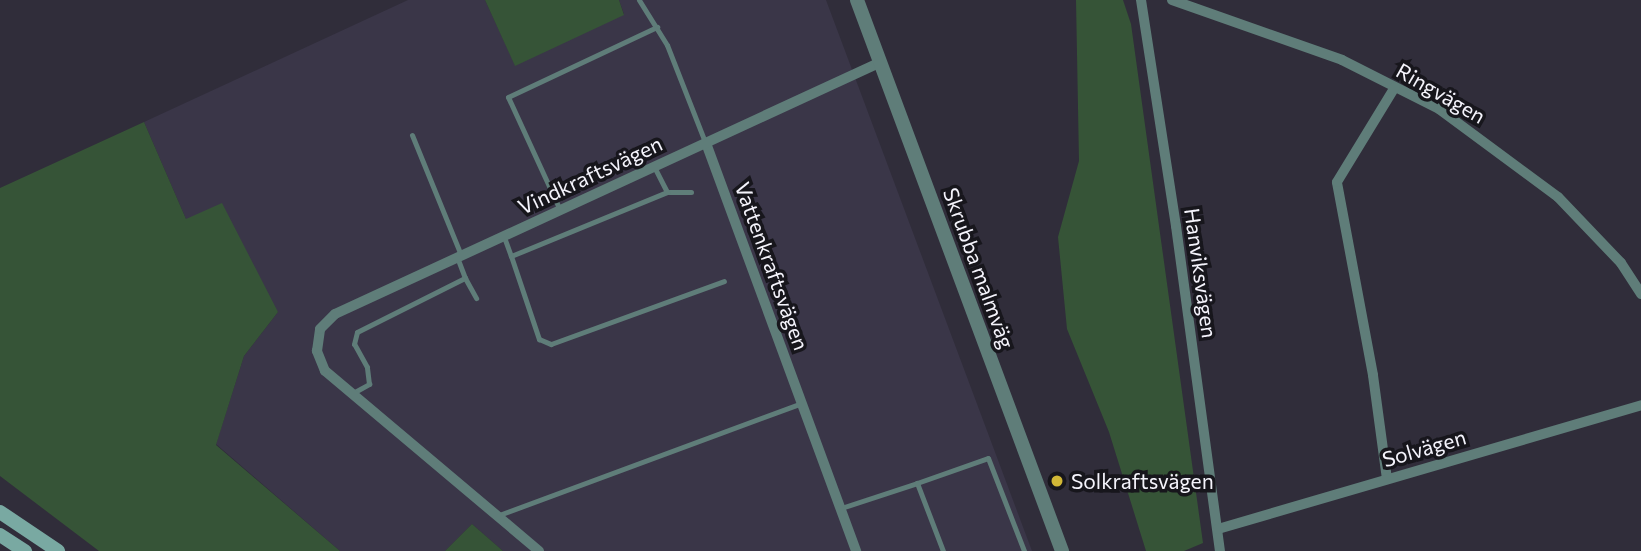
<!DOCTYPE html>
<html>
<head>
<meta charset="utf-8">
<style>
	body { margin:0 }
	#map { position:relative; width:1641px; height:551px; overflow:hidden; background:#302d3a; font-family:Commissioner,sans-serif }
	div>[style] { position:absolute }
	.built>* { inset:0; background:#3a3648 }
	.green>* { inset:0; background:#365437 }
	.service>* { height:5px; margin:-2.5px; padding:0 2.5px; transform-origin:2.5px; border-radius:2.5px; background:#5f7d79 }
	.minor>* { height:10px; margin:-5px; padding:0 5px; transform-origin:5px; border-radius:5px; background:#5f7d79 }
	.tertiary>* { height:14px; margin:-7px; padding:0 7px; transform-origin:7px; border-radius:7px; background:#5f7d79 }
	.secondary>* { height:14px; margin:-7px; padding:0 7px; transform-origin:7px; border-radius:7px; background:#79a9a2 }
	.dots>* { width:19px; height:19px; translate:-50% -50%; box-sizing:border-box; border:4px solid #17161c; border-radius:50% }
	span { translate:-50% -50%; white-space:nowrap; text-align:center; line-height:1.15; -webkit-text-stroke:7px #17161c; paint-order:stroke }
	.street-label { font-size:21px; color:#f5f4fc }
	.poi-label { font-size:21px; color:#f5f4fc }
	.left { translate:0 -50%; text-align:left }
</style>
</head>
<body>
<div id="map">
	<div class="built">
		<div style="clip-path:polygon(408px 0,485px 0,515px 65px,624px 14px,619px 0,826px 0,1032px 551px,503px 551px,472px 524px,445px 551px,340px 551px,216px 444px,244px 356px,278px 312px,186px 219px,144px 122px)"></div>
	</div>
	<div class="green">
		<div style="clip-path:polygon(485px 0,619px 0,624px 15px,515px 66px)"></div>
		<div style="clip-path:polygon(1076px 0,1123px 0,1131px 24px,1203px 543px,1184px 551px,1146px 551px,1109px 432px,1067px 329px,1058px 237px,1079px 161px)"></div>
		<div style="clip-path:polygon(144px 122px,186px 219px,222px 203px,278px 312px,244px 356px,216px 445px,340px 551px,99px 551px,0 476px,0 188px)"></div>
		<div style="clip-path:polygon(472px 524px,503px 551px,445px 551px)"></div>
	</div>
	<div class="service">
		<div style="left:639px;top:0;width:53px;rotate:58.1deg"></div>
		<div style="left:667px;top:45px;width:104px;rotate:68.6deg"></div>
		<div style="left:412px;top:135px;width:130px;rotate:67.8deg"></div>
		<div style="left:667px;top:192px;width:24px"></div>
		<div style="left:560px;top:210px;width:124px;rotate:-114.7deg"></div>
		<div style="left:508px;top:97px;width:165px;rotate:-25.2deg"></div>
		<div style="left:504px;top:237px;width:20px;rotate:70deg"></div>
		<div style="left:511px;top:256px;width:169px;rotate:-22.3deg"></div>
		<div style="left:667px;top:192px;width:28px;rotate:-117deg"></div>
		<div style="left:511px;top:256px;width:88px;rotate:71.4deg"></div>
		<div style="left:539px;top:339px;width:13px;rotate:23deg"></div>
		<div style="left:551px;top:344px;width:184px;rotate:-20deg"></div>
		<div style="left:465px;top:278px;width:23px;rotate:61deg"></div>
		<div style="left:351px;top:394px;width:21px;rotate:-29deg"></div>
		<div style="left:369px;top:384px;width:17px;rotate:-97deg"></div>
		<div style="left:367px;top:367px;width:26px;rotate:-119deg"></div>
		<div style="left:354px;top:344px;width:12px;rotate:-76deg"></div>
		<div style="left:357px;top:332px;width:121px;rotate:-26.6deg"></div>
		<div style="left:465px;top:278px;width:22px;rotate:-111deg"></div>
		<div style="left:841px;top:508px;width:80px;rotate:-18.2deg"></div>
		<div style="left:499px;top:515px;width:322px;rotate:-20.3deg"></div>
		<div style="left:943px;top:551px;width:73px;rotate:-110.9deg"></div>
		<div style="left:917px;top:483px;width:75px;rotate:-19.4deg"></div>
		<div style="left:988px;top:458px;width:100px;rotate:68.8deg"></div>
	</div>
	<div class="minor">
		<div style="left:1141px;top:0;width:229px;rotate:81.2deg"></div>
		<div style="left:1176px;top:226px;width:328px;rotate:82.3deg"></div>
		<div style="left:1172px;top:0;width:180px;rotate:19.4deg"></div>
		<div style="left:1342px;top:60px;width:109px;rotate:26.8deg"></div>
		<div style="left:1439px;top:109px;width:148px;rotate:36.5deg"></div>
		<div style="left:1558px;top:197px;width:91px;rotate:46.3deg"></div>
		<div style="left:1621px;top:263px;width:37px;rotate:57deg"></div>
		<div style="left:706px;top:143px;width:435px;rotate:69.8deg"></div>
		<div style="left:1387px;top:479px;width:105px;rotate:-97.7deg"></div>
		<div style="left:1373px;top:375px;width:196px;rotate:-100.6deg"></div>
		<div style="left:1337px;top:182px;width:111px;rotate:-58.6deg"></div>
		<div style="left:1218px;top:529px;width:441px;rotate:-16.3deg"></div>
		<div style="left:539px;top:551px;width:280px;rotate:-139.9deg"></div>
		<div style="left:325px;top:371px;width:22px;rotate:-112deg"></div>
		<div style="left:317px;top:351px;width:22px;rotate:-82deg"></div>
		<div style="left:320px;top:329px;width:21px;rotate:-45deg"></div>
		<div style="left:335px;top:314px;width:601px;rotate:-24.78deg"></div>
	</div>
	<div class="tertiary">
		<div style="left:857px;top:0;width:588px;rotate:69.59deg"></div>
	</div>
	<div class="secondary">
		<div style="left:0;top:512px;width:70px;rotate:33.9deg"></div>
		<div style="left:0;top:535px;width:30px;rotate:33deg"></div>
	</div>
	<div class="dots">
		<div style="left:1057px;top:481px;background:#d1b736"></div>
	</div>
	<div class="street-label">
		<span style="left:1441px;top:93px;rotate:30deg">Ringvägen</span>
		<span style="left:590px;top:175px;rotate:-25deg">Vindkraftsvägen</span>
		<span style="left:772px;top:266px;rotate:70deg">Vattenkraftsvägen</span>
		<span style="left:979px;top:268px;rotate:70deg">Skrubba malmväg</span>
		<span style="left:1201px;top:273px;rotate:82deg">Hanviksvägen</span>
		<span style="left:1424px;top:448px;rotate:-16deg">Solvägen</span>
	</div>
	<div class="poi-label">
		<span class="left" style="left:1071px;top:481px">Solkraftsvägen</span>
	</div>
</div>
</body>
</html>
